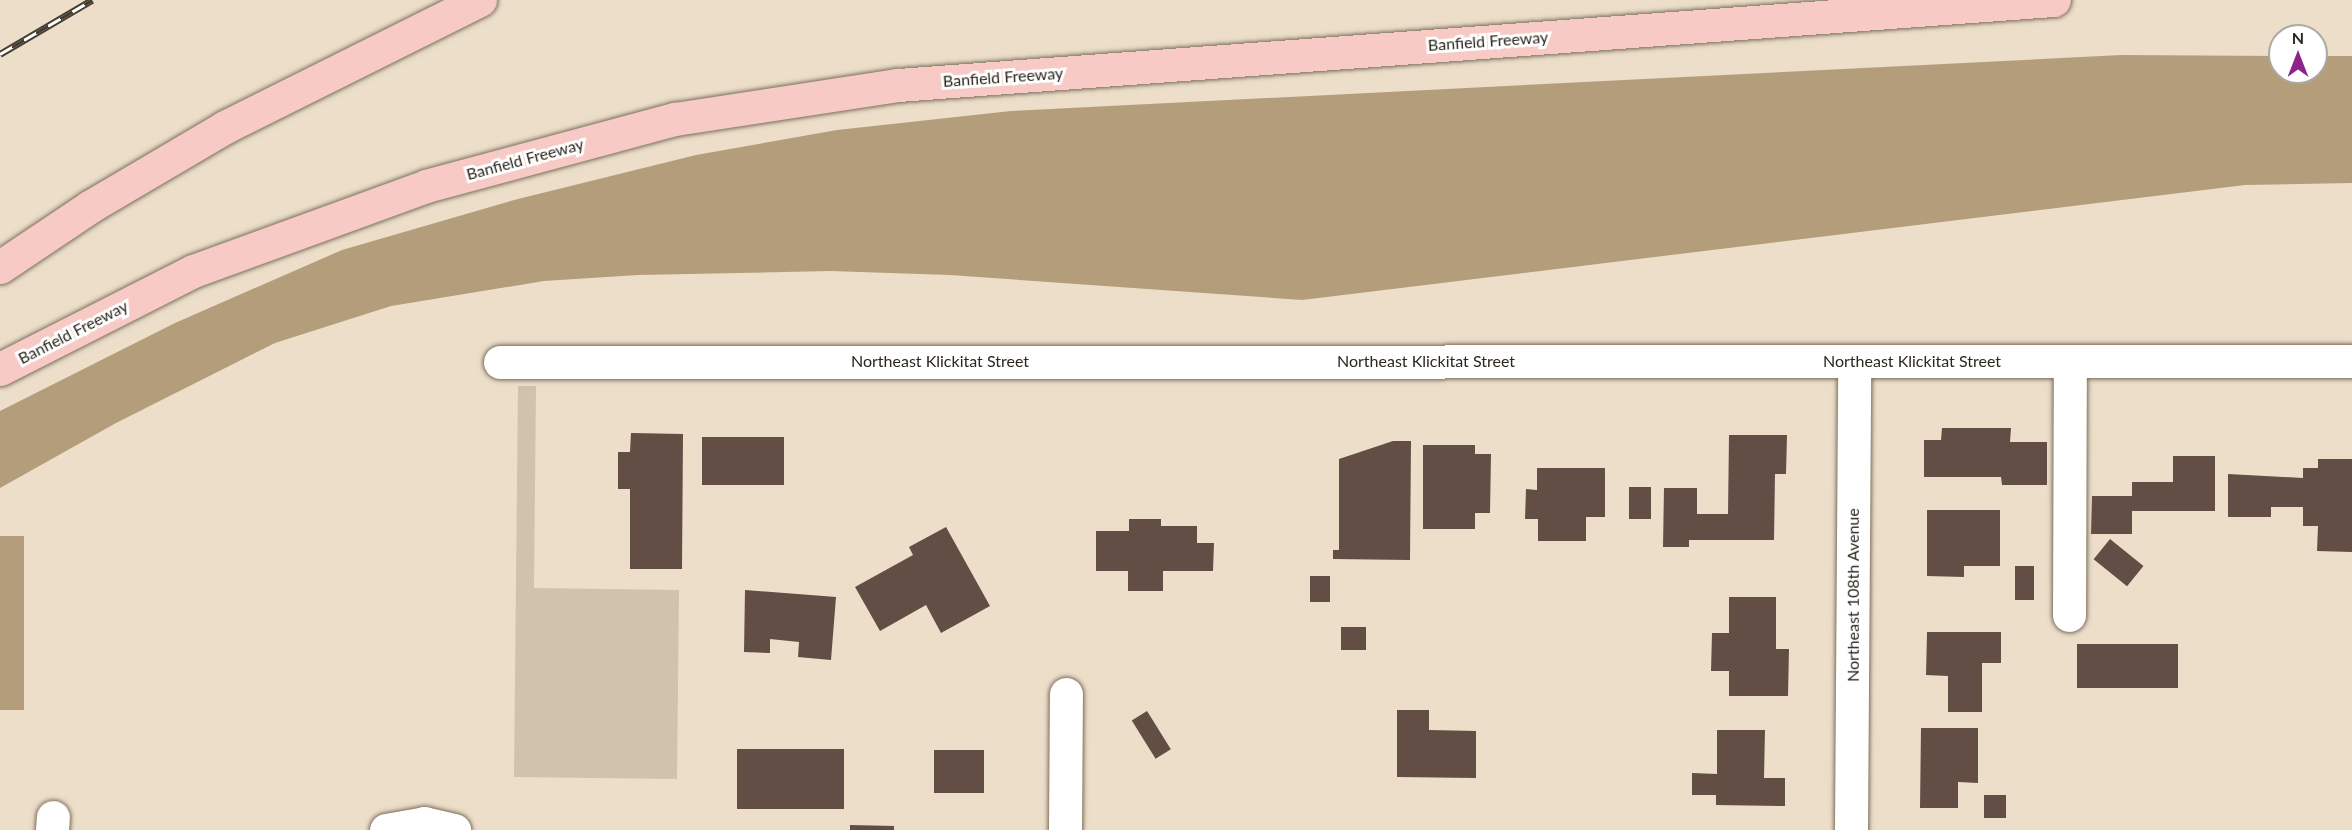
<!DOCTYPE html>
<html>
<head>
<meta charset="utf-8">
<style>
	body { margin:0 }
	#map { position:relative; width:2352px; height:830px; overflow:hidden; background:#ecdec9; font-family:Lato,sans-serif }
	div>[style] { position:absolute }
	.green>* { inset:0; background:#d0c2ac }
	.forest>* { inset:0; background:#b49d7a; transform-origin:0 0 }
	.building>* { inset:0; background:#624e44; transform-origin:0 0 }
	.roads { filter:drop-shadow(0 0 2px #7c705d) drop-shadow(0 0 2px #7c705d) }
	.minor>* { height:33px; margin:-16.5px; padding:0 16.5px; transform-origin:16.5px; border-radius:16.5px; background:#fff }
	.highway>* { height:33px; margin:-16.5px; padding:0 16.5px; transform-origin:16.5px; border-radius:16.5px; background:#f7cac6 }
	.rail>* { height:7px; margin-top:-3.5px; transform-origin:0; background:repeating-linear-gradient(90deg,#fff 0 14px,#433d33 0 28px); box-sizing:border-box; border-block:2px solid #433d33 }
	span { translate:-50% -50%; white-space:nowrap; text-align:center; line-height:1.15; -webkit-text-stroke:6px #fff; paint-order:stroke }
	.street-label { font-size:16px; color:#2c271f }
	.north { position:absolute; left:2268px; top:24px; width:60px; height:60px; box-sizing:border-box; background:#fff; border:2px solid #aba9a5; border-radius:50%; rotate:0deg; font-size:16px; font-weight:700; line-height:24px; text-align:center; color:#2c271f }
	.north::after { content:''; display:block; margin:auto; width:21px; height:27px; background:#8c248a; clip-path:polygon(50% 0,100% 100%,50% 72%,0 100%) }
</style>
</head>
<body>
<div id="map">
	<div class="green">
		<div style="clip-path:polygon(518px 386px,536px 386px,534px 588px,679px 590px,677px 779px,514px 777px)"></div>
	</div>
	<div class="forest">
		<div style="clip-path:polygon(2121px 55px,2280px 56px,2280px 72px,2316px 72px,2316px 56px,2352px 56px,2352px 183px,2245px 185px,1302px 300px,950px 275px,830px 271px,638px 275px,544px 281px,391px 306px,275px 343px,116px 423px,0 488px,0 411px,175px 323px,342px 250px,514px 200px,696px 155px,837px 130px,1011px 111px)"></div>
		<div style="left:24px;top:536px;width:174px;height:25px;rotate:90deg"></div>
	</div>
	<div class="building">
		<div style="clip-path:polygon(1942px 428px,2011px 428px,2010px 442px,2047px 442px,2047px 485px,2002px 485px,2001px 477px,1924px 477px,1924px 440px,1941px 440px)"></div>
		<div style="clip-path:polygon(631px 433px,683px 434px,682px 569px,630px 569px,630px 489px,618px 489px,618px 452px,630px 452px)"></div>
		<div style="clip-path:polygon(1729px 435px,1787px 435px,1786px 474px,1775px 474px,1774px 540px,1689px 540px,1689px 547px,1663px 547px,1664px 488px,1697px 488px,1697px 514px,1728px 514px)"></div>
		<div style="left:702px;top:437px;width:82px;height:48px"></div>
		<div style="clip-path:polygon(1393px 441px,1411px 441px,1410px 560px,1333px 559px,1333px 550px,1339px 550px,1339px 459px)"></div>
		<div style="clip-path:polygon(1423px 445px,1475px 445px,1475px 454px,1491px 454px,1490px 513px,1475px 513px,1475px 529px,1423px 529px)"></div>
		<div style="clip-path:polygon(2173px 456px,2215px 456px,2215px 511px,2132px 511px,2132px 534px,2091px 534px,2092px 496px,2132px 496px,2132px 482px,2173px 482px)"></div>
		<div style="clip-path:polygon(2318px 459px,2352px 459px,2352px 552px,2317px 551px,2318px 526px,2303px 526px,2303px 507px,2271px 507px,2271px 517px,2228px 517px,2228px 474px,2303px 478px,2303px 468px,2318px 468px)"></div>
		<div style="clip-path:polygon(1537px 468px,1605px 468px,1605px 517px,1586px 517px,1586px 541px,1538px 541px,1538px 519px,1525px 519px,1526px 489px,1537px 490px)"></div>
		<div style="left:1629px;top:487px;width:22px;height:32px"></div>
		<div style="clip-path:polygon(1927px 510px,2000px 510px,2000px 566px,1964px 566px,1964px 577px,1927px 576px)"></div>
		<div style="clip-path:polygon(1129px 519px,1161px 519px,1161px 526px,1197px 526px,1197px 543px,1214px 543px,1213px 571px,1163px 571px,1163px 591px,1128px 591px,1128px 571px,1096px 571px,1096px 531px,1129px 531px)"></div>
		<div style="clip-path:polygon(946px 527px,990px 606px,941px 633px,926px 605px,880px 631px,855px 587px,913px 555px,909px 547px)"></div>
		<div style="left:2110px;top:539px;width:43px;height:26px;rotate:39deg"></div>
		<div style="left:2015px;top:566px;width:19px;height:34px"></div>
		<div style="left:1310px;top:576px;width:20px;height:26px"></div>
		<div style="clip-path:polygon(745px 590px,836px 597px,831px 660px,798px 657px,799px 642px,770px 639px,770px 653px,744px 652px)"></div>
		<div style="clip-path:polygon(1729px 597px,1776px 597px,1776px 649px,1789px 649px,1788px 696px,1729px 696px,1729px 671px,1711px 671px,1712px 633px,1729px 633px)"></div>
		<div style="left:1341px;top:627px;width:25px;height:23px"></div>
		<div style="clip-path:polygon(1927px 632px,2001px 632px,2001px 663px,1982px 663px,1982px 712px,1948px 712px,1948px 676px,1926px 675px)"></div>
		<div style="left:2077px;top:644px;width:101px;height:44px"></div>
		<div style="clip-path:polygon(1397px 710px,1429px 710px,1429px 730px,1476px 731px,1476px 778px,1397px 777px)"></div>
		<div style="left:1147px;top:711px;width:45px;height:18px;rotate:58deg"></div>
		<div style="clip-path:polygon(1921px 728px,1978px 728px,1978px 783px,1958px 782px,1958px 808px,1920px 808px)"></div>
		<div style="clip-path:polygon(1717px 730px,1765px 730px,1764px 778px,1785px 778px,1785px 806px,1716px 805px,1716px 795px,1692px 795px,1692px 773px,1717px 774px)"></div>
		<div style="left:737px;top:749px;width:107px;height:60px"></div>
		<div style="left:934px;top:750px;width:50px;height:43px"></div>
		<div style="left:1984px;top:795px;width:22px;height:23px"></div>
		<div style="clip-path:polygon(850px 825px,894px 826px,894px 830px,850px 830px)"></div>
	</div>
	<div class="roads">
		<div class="minor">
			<div style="left:500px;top:362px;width:1852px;rotate:-0.03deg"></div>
			<div style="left:2069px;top:615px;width:254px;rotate:-89.8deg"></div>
			<div style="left:52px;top:830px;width:13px;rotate:-86deg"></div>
			<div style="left:386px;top:830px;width:39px;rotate:-10deg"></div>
			<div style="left:424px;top:823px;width:31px;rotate:13deg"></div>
			<div style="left:1065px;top:830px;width:136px;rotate:-89.6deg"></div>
			<div style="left:1851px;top:830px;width:469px;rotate:-89.6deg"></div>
		</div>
		<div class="highway">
			<div style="left:0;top:267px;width:110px;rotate:-33.8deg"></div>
			<div style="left:91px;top:206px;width:156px;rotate:-30.5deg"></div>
			<div style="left:225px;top:127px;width:285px;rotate:-26.5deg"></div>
			<div style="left:0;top:369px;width:216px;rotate:-26.9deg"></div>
			<div style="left:193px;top:271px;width:248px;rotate:-20deg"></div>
			<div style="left:426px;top:186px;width:258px;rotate:-15.1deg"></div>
			<div style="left:675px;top:119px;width:226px;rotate:-8.7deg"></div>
			<div style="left:898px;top:85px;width:1159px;rotate:-4.21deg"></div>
		</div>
	</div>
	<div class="rail">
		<div style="left:0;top:54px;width:107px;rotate:-30.4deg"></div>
	</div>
	<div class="street-label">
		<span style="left:1488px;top:41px;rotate:-4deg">Banfield Freeway</span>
		<span style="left:1003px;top:77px;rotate:-4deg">Banfield Freeway</span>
		<span style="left:525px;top:159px;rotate:-15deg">Banfield Freeway</span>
		<span style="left:73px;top:332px;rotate:-27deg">Banfield Freeway</span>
		<span style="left:940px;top:361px">Northeast Klickitat Street</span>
		<span style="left:1426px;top:361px">Northeast Klickitat Street</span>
		<span style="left:1912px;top:361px">Northeast Klickitat Street</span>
		<span style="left:1853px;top:595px;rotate:-90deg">Northeast 108th Avenue</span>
	</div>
	<div class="north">N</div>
</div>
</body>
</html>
